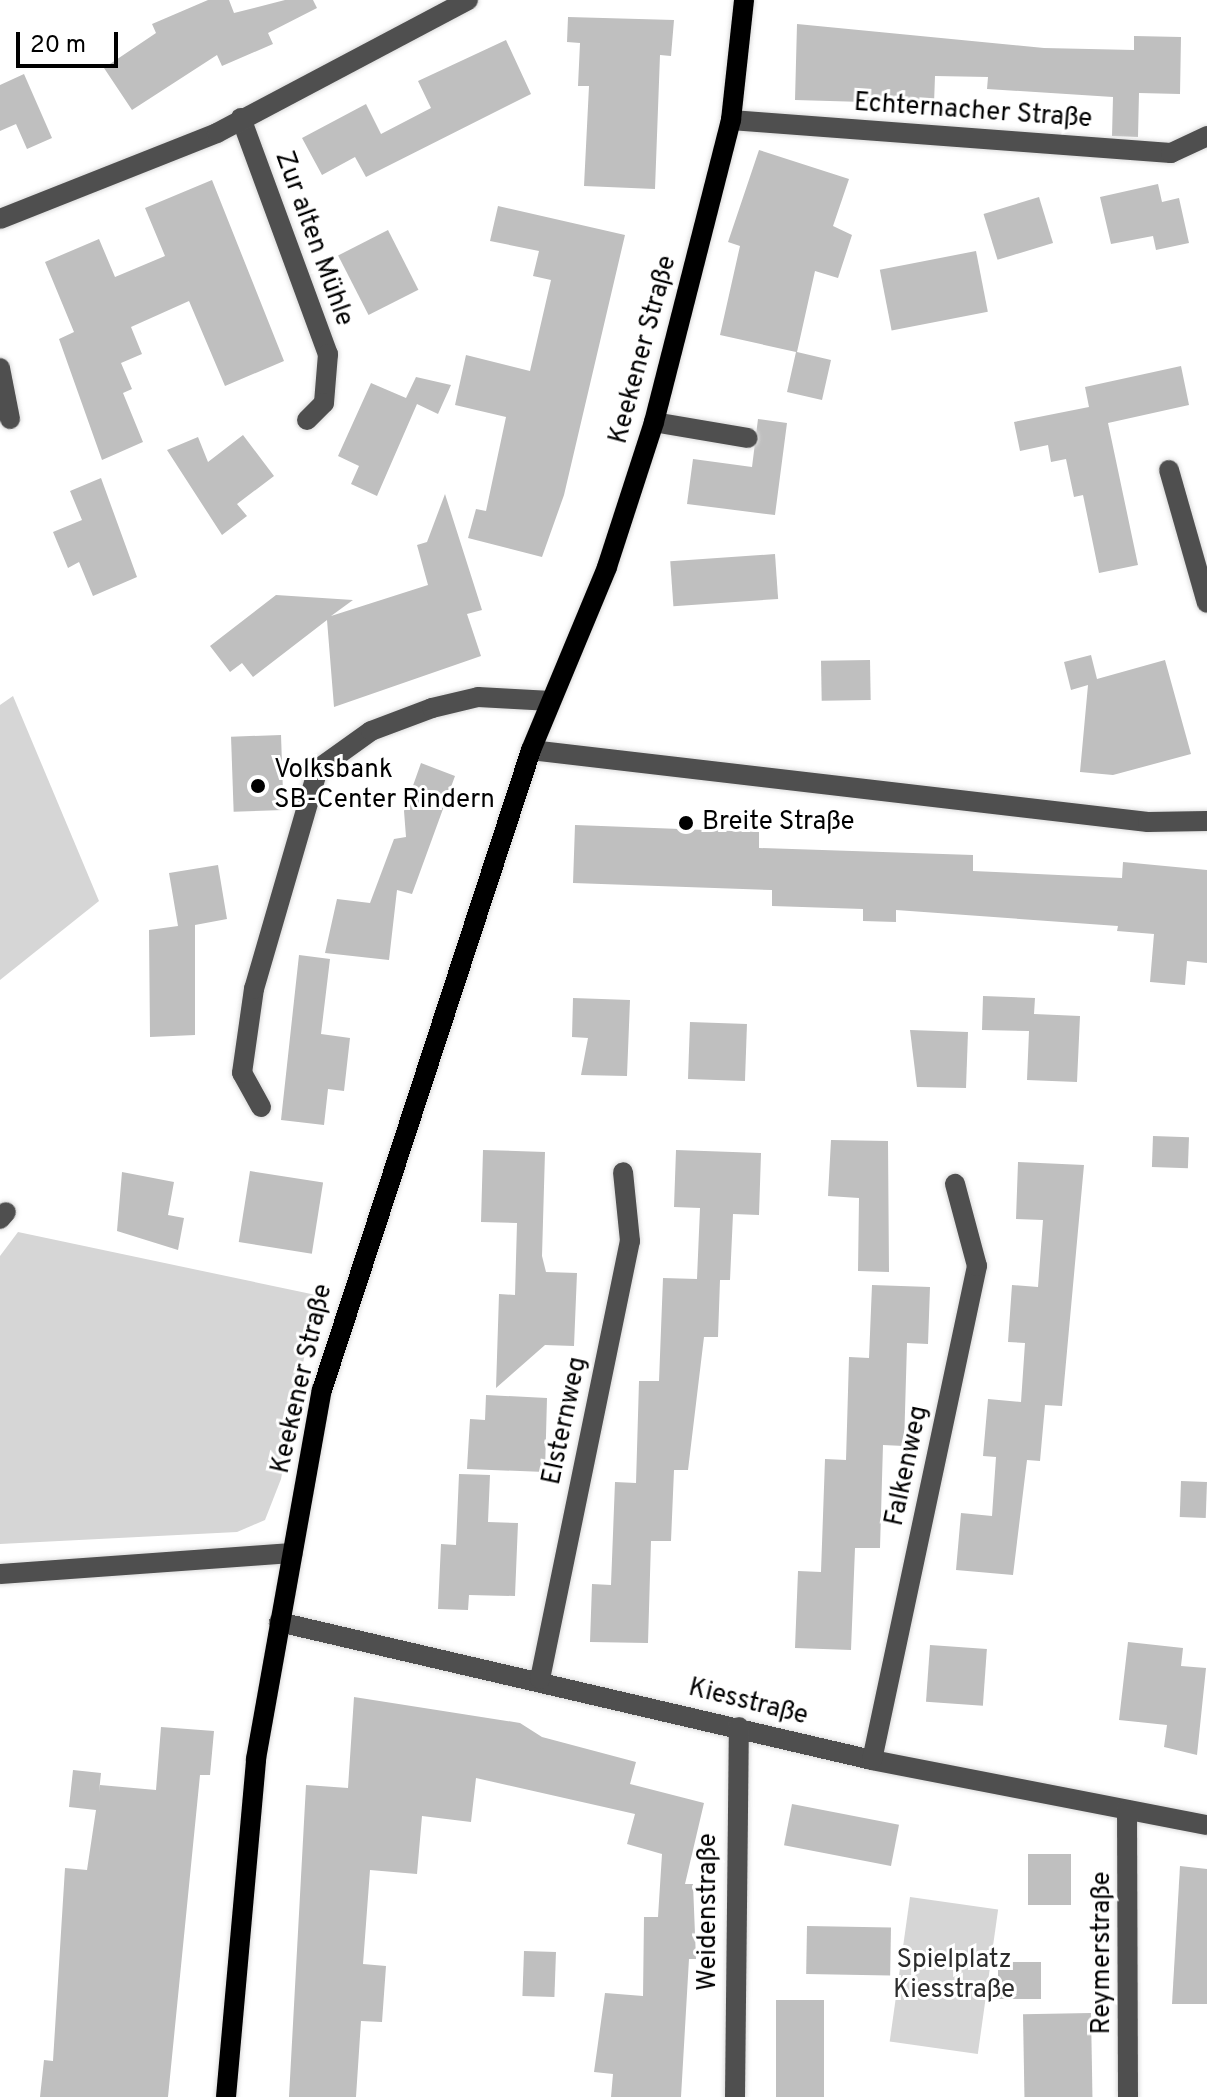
<!DOCTYPE html>
<html>
<head>
<meta charset="utf-8">
<style>
	body { margin:0 }
	#map { position:relative; width:1207px; height:2097px; overflow:hidden; background:#fff; font-family:Overpass,sans-serif }
	div>[style] { position:absolute }
	.green>* { inset:0; background:#d6d6d6; transform-origin:0 0 }
	.building>* { inset:0; background:#bfbfbf; transform-origin:0 0 }
	.roads { filter:drop-shadow(0 0 2px #dbdbdb) drop-shadow(0 0 2px #dbdbdb) }
	.minor>* { height:20px; margin:-10px; padding:0 10px; transform-origin:10px; border-radius:10px; background:#4f4f4f }
	.major>* { height:20px; margin:-10px; padding:0 10px; transform-origin:10px; border-radius:10px; background:#000 }
	.dots>* { width:22px; height:22px; translate:-50% -50%; box-sizing:border-box; border:4px solid #fff; border-radius:50% }
	span { translate:-50% -50%; white-space:nowrap; text-align:center; line-height:1.15; -webkit-text-stroke:6px #fff; paint-order:stroke }
	.street-label { font-size:26px; color:#000 }
	.poi-label { font-size:26px; color:#000 }
	.left { translate:0 -50%; text-align:left }
	.park-label { font-size:26px; color:#2d2d2d }
	.scale { position:absolute; left:16px; top:32px; width:102px; height:36px; box-sizing:border-box; border:4px solid #000; border-top:0; padding-left:10px; font-size:24px; line-height:28px; white-space:nowrap; color:#000; -webkit-text-stroke:6px #fff; paint-order:stroke }
</style>
</head>
<body>
<div id="map">
	<div class="green">
		<div style="clip-path:polygon(13px 696px,99px 901px,0 980px,0 705px)"></div>
		<div style="clip-path:polygon(18px 1232px,316px 1295px,281px 1479px,265px 1520px,237px 1532px,0 1544px,0 1256px)"></div>
		<div style="left:910px;top:1897px;width:89px;height:146px;rotate:8deg"></div>
	</div>
	<div class="building">
		<div style="clip-path:polygon(208px 0,229px 0,234px 13px,285px 0,313px 0,317px 8px,268px 33px,273px 44px,222px 66px,217px 55px,132px 110px,104px 68px,156px 33px,152px 24px)"></div>
		<div style="clip-path:polygon(568px 17px,674px 20px,671px 56px,660px 55px,655px 189px,584px 186px,589px 86px,578px 86px,580px 43px,567px 42px)"></div>
		<div style="clip-path:polygon(797px 24px,1044px 48px,1134px 50px,1134px 36px,1181px 37px,1180px 94px,1139px 93px,1138px 137px,1112px 136px,1113px 97px,987px 89px,988px 77px,935px 76px,934px 104px,795px 100px)"></div>
		<div style="clip-path:polygon(506px 40px,531px 94px,366px 177px,355px 157px,322px 175px,302px 138px,366px 104px,381px 134px,431px 108px,418px 81px)"></div>
		<div style="clip-path:polygon(24px 74px,52px 138px,27px 149px,16px 124px,0 131px,0 85px)"></div>
		<div style="clip-path:polygon(759px 150px,849px 179px,833px 226px,852px 235px,838px 278px,815px 271px,797px 352px,831px 360px,822px 400px,787px 392px,796px 352px,720px 335px,740px 246px,728px 242px)"></div>
		<div style="clip-path:polygon(212px 180px,284px 361px,225px 386px,189px 301px,131px 327px,142px 354px,121px 363px,132px 389px,123px 393px,143px 442px,102px 460px,59px 339px,74px 332px,45px 262px,99px 239px,115px 277px,165px 256px,145px 208px)"></div>
		<div style="clip-path:polygon(1158px 184px,1162px 202px,1179px 198px,1189px 243px,1156px 250px,1153px 236px,1111px 244px,1100px 197px)"></div>
		<div style="left:1039px;top:197px;width:48px;height:58px;rotate:73deg"></div>
		<div style="clip-path:polygon(498px 206px,625px 235px,564px 495px,542px 557px,468px 538px,476px 509px,486px 511px,506px 417px,455px 405px,466px 355px,530px 371px,551px 280px,533px 276px,539px 251px,490px 241px)"></div>
		<div style="left:388px;top:230px;width:67px;height:56px;rotate:63deg"></div>
		<div style="left:976px;top:251px;width:62px;height:98px;rotate:79deg"></div>
		<div style="clip-path:polygon(1181px 366px,1189px 405px,1108px 423px,1138px 565px,1099px 573px,1083px 495px,1074px 497px,1066px 459px,1051px 462px,1048px 445px,1020px 451px,1014px 422px,1089px 407px,1085px 387px)"></div>
		<div style="clip-path:polygon(416px 377px,451px 385px,438px 414px,417px 404px,377px 496px,351px 484px,359px 466px,338px 456px,371px 383px,406px 398px)"></div>
		<div style="clip-path:polygon(758px 419px,787px 423px,775px 515px,687px 504px,693px 459px,752px 467px)"></div>
		<div style="clip-path:polygon(243px 435px,274px 476px,237px 504px,247px 516px,222px 535px,167px 450px,198px 437px,208px 462px)"></div>
		<div style="clip-path:polygon(101px 478px,137px 577px,93px 596px,79px 562px,68px 568px,53px 532px,82px 520px,70px 491px)"></div>
		<div style="clip-path:polygon(445px 494px,482px 610px,467px 614px,481px 656px,334px 707px,327px 620px,253px 677px,242px 663px,230px 672px,210px 646px,276px 595px,353px 600px,331px 616px,428px 585px,417px 545px,427px 542px)"></div>
		<div style="left:775px;top:554px;width:45px;height:105px;rotate:86deg"></div>
		<div style="clip-path:polygon(1091px 655px,1097px 679px,1165px 660px,1191px 754px,1113px 775px,1080px 772px,1088px 685px,1071px 690px,1064px 662px)"></div>
		<div style="left:870px;top:660px;width:40px;height:49px;rotate:89deg"></div>
		<div style="left:281px;top:735px;width:75px;height:50px;rotate:88deg"></div>
		<div style="clip-path:polygon(421px 763px,455px 776px,412px 894px,397px 890px,389px 960px,325px 953px,337px 899px,370px 903px,394px 839px,406px 837px,404px 811px)"></div>
		<div style="clip-path:polygon(575px 825px,759px 832px,759px 848px,973px 855px,973px 871px,1122px 878px,1123px 862px,1207px 870px,1207px 963px,1187px 961px,1185px 985px,1150px 982px,1154px 934px,1117px 931px,1118px 926px,896px 910px,896px 922px,863px 921px,863px 909px,772px 906px,772px 890px,573px 883px)"></div>
		<div style="clip-path:polygon(218px 865px,227px 919px,195px 925px,195px 1035px,150px 1037px,149px 930px,178px 926px,169px 873px)"></div>
		<div style="clip-path:polygon(299px 955px,330px 959px,321px 1034px,350px 1038px,344px 1091px,328px 1089px,324px 1125px,281px 1120px)"></div>
		<div style="clip-path:polygon(983px 996px,1035px 998px,1034px 1014px,1080px 1016px,1077px 1082px,1027px 1080px,1029px 1031px,982px 1030px)"></div>
		<div style="clip-path:polygon(573px 998px,630px 1000px,627px 1076px,581px 1075px,588px 1038px,572px 1037px)"></div>
		<div style="left:690px;top:1022px;width:57px;height:57px;rotate:2deg"></div>
		<div style="clip-path:polygon(910px 1030px,968px 1032px,966px 1088px,917px 1087px)"></div>
		<div style="left:1153px;top:1136px;width:36px;height:31px;rotate:2deg"></div>
		<div style="clip-path:polygon(831px 1140px,888px 1141px,889px 1272px,858px 1271px,859px 1198px,828px 1196px)"></div>
		<div style="clip-path:polygon(483px 1150px,545px 1152px,542px 1256px,546px 1272px,577px 1273px,574px 1346px,545px 1345px,496px 1388px,499px 1294px,515px 1295px,517px 1223px,481px 1222px)"></div>
		<div style="clip-path:polygon(676px 1150px,761px 1153px,759px 1215px,733px 1214px,730px 1280px,720px 1280px,718px 1337px,704px 1337px,688px 1470px,674px 1470px,671px 1541px,651px 1541px,648px 1643px,590px 1642px,592px 1584px,611px 1585px,615px 1482px,636px 1483px,639px 1381px,659px 1381px,663px 1278px,697px 1279px,700px 1208px,674px 1207px)"></div>
		<div style="clip-path:polygon(1018px 1162px,1084px 1165px,1062px 1406px,1045px 1405px,1040px 1461px,1027px 1460px,1013px 1575px,956px 1570px,961px 1513px,992px 1516px,996px 1457px,983px 1456px,988px 1399px,1021px 1402px,1025px 1343px,1008px 1342px,1012px 1285px,1038px 1287px,1043px 1220px,1016px 1219px)"></div>
		<div style="left:250px;top:1171px;width:74px;height:72px;rotate:9deg"></div>
		<div style="clip-path:polygon(122px 1172px,174px 1182px,168px 1215px,184px 1218px,178px 1250px,117px 1231px)"></div>
		<div style="clip-path:polygon(872px 1285px,930px 1287px,928px 1344px,907px 1343px,904px 1446px,883px 1445px,880px 1548px,855px 1548px,851px 1650px,795px 1648px,798px 1571px,821px 1572px,825px 1459px,846px 1460px,849px 1357px,869px 1358px)"></div>
		<div style="clip-path:polygon(486px 1395px,547px 1398px,545px 1472px,467px 1469px,470px 1419px,485px 1420px)"></div>
		<div style="clip-path:polygon(459px 1474px,490px 1475px,488px 1522px,518px 1523px,515px 1596px,469px 1595px,468px 1610px,438px 1609px,441px 1544px,456px 1545px)"></div>
		<div style="left:1181px;top:1481px;width:26px;height:36px;rotate:2deg"></div>
		<div style="clip-path:polygon(1128px 1642px,1183px 1648px,1181px 1666px,1206px 1668px,1197px 1755px,1164px 1747px,1167px 1725px,1119px 1720px)"></div>
		<div style="left:930px;top:1645px;width:57px;height:57px;rotate:4deg"></div>
		<div style="clip-path:polygon(354px 1697px,520px 1723px,542px 1737px,636px 1762px,630px 1784px,704px 1803px,685px 1884px,693px 1884px,696px 1959px,689px 1959px,681px 2097px,611px 2097px,613px 2074px,594px 2072px,605px 1993px,643px 1996px,644px 1917px,658px 1917px,662px 1854px,627px 1844px,635px 1814px,476px 1778px,471px 1822px,422px 1816px,417px 1874px,370px 1870px,363px 1964px,386px 1966px,382px 2022px,361px 2021px,356px 2097px,289px 2097px,306px 1785px,348px 1788px)"></div>
		<div style="clip-path:polygon(161px 1727px,214px 1731px,210px 1775px,200px 1775px,168px 2097px,40px 2097px,44px 2060px,53px 2061px,65px 1868px,87px 1870px,96px 1810px,69px 1807px,73px 1770px,101px 1773px,99px 1792px,100px 1785px,156px 1790px)"></div>
		<div style="left:792px;top:1804px;width:109px;height:42px;rotate:11deg"></div>
		<div style="left:1028px;top:1854px;width:43px;height:51px"></div>
		<div style="clip-path:polygon(1180px 1866px,1207px 1869px,1207px 2004px,1172px 2004px)"></div>
		<div style="left:807px;top:1926px;width:84px;height:48px;rotate:1deg"></div>
		<div style="left:524px;top:1951px;width:32px;height:45px;rotate:2deg"></div>
		<div style="left:998px;top:1962px;width:43px;height:37px"></div>
		<div style="left:776px;top:2000px;width:48px;height:97px"></div>
		<div style="left:1091px;top:2013px;width:84px;height:68px;rotate:89deg"></div>
	</div>
	<div class="roads">
		<div class="minor">
			<div style="left:241px;top:118px;width:252px;rotate:69.8deg"></div>
			<div style="left:328px;top:354px;width:49px;rotate:94.7deg"></div>
			<div style="left:324px;top:403px;width:24px;rotate:135deg"></div>
			<div style="left:731px;top:120px;width:441px;rotate:4.3deg"></div>
			<div style="left:1171px;top:153px;width:40px;rotate:-25deg"></div>
			<div style="left:0;top:219px;width:233px;rotate:-21.6deg"></div>
			<div style="left:217px;top:133px;width:284px;rotate:-27.9deg"></div>
			<div style="left:0;top:368px;width:52px;rotate:78.9deg"></div>
			<div style="left:654px;top:422px;width:95px;rotate:9.7deg"></div>
			<div style="left:1169px;top:470px;width:138px;rotate:74.1deg"></div>
			<div style="left:531px;top:750px;width:621px;rotate:6.66deg"></div>
			<div style="left:1148px;top:822px;width:59px;rotate:-1deg"></div>
			<div style="left:261px;top:1107px;width:39px;rotate:-119deg"></div>
			<div style="left:242px;top:1073px;width:85px;rotate:-81.9deg"></div>
			<div style="left:254px;top:989px;width:229px;rotate:-73.8deg"></div>
			<div style="left:318px;top:769px;width:65px;rotate:-35.6deg"></div>
			<div style="left:371px;top:731px;width:65px;rotate:-20.7deg"></div>
			<div style="left:432px;top:708px;width:47px;rotate:-13.4deg"></div>
			<div style="left:478px;top:697px;width:73px;rotate:3.1deg"></div>
			<div style="left:0;top:1219px;width:9px;rotate:-49deg"></div>
			<div style="left:0;top:1574px;width:293px;rotate:-4.1deg"></div>
			<div style="left:279px;top:1622px;width:609px;rotate:13.1deg"></div>
			<div style="left:872px;top:1760px;width:341px;rotate:11deg"></div>
			<div style="left:540px;top:1679px;width:447px;rotate:-78.4deg"></div>
			<div style="left:630px;top:1241px;width:69px;rotate:-95.8deg"></div>
			<div style="left:872px;top:1760px;width:505px;rotate:-78deg"></div>
			<div style="left:977px;top:1266px;width:85px;rotate:-105deg"></div>
			<div style="left:1127px;top:1810px;width:287px;rotate:89.8deg"></div>
			<div style="left:735px;top:2097px;width:370px;rotate:-89.4deg"></div>
		</div>
		<div class="major">
			<div style="left:226px;top:2097px;width:339px;rotate:-84.9deg"></div>
			<div style="left:256px;top:1759px;width:375px;rotate:-79.9deg"></div>
			<div style="left:322px;top:1390px;width:673px;rotate:-71.91deg"></div>
			<div style="left:531px;top:750px;width:198px;rotate:-67.4deg"></div>
			<div style="left:607px;top:567px;width:152px;rotate:-72deg"></div>
			<div style="left:654px;top:422px;width:312px;rotate:-75.7deg"></div>
			<div style="left:731px;top:120px;width:121px;rotate:-83.8deg"></div>
		</div>
	</div>
	<div class="dots">
		<div style="left:258px;top:786px;background:#000"></div>
		<div style="left:686px;top:823px;background:#000"></div>
	</div>
	<div class="street-label">
		<span style="left:973px;top:112px;rotate:4deg">Echternacher Straße</span>
		<span style="left:313px;top:239px;rotate:70deg">Zur alten Mühle</span>
		<span style="left:644px;top:350px;rotate:-75deg">Keekener Straße</span>
		<span style="left:303px;top:1379px;rotate:-77deg">Keekener Straße</span>
		<span style="left:566px;top:1421px;rotate:-78deg">Elsternweg</span>
		<span style="left:908px;top:1466px;rotate:-78deg">Falkenweg</span>
		<span style="left:748px;top:1703px;rotate:14deg">Kiesstraße</span>
		<span style="left:709px;top:1912px;rotate:-90deg">Weidenstraße</span>
		<span style="left:1103px;top:1953px;rotate:-90deg">Reymerstraße</span>
	</div>
	<div class="poi-label">
		<span class="left" style="left:274px;top:786px">Volksbank<br>SB-Center Rindern</span>
		<span class="left" style="left:702px;top:823px">Breite Straße</span>
	</div>
	<div class="park-label">
		<span style="left:954px;top:1976px">Spielplatz<br>Kiesstraße</span>
	</div>
	<div class="scale">20 m</div>
</div>
</body>
</html>
